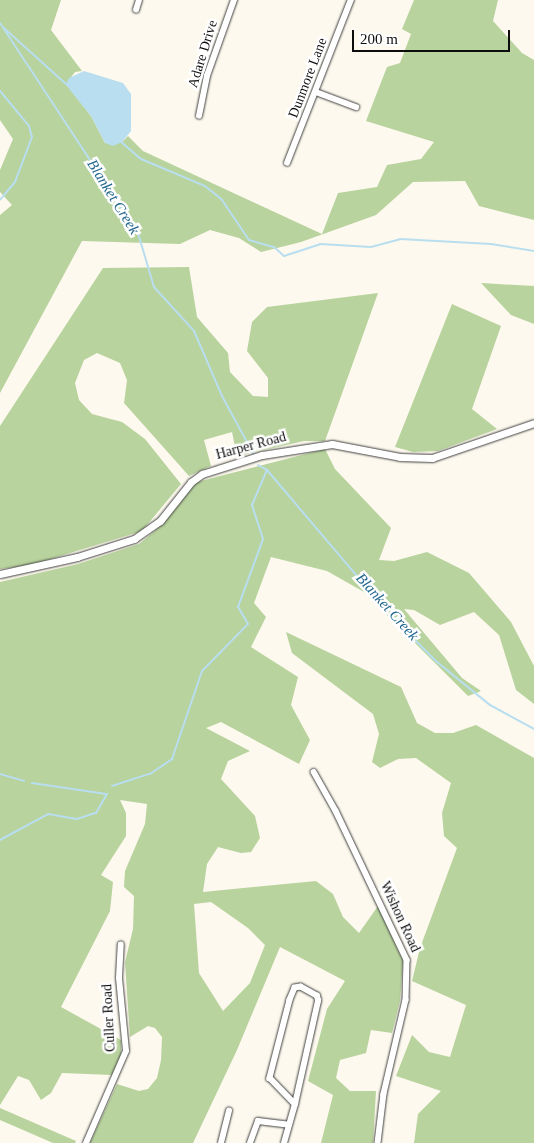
<!DOCTYPE html>
<html>
<head>
<meta charset="utf-8">
<style>
	body { margin:0 }
	#map { position:relative; width:534px; height:1143px; overflow:hidden; background:#fdf9ee; font-family:Georgia,serif }
	div>[style] { position:absolute }
	.forest>* { inset:0; background:#b8d39d }
	.water>* { inset:0; background:#b9deef }
	.stream>* { height:2px; margin:-1px; padding:0 1px; transform-origin:1px; border-radius:1px; background:#b9deef }
	.roads { filter:drop-shadow(0 0 1px #404040) drop-shadow(0 0 1px #404040) }
	.minor>* { height:5.5px; margin:-2.75px; padding:0 2.75px; transform-origin:2.75px; border-radius:2.75px; background:#fff }
	.tertiary>* { height:7px; margin:-3.5px; padding:0 3.5px; transform-origin:3.5px; border-radius:3.5px; background:#fff }
	span { translate:-50% -50%; white-space:nowrap; text-align:center; line-height:1.15; -webkit-text-stroke:5px #fff; paint-order:stroke }
	.street-label { font-size:14px; color:#0d0d0d }
	.water-label { font-size:15px; color:#246890; font-style:italic }
	.scale { position:absolute; left:352px; top:30px; width:158px; height:22px; box-sizing:border-box; border:2px solid #0d0d0d; border-top:0; padding-left:6px; font-size:15px; line-height:18px; white-space:nowrap; color:#0d0d0d; -webkit-text-stroke:4px #fff; paint-order:stroke }
</style>
</head>
<body>
<div id="map">
	<div class="forest">
		<div style="clip-path:polygon(0 0,61px 0,51px 30px,82px 71px,75px 72px,66px 84px,91px 116px,105px 143px,122px 142px,128px 136px,143px 151px,322px 234px,338px 193px,377px 187px,387px 165px,421px 159px,434px 142px,366px 121px,387px 67px,400px 63px,411px 34px,402px 29px,414px 0,498px 0,493px 21px,522px 53px,534px 60px,534px 220px,479px 206px,465px 181px,413px 182px,376px 215px,301px 242px,261px 252px,239px 238px,210px 230px,180px 244px,82px 241px,0 393px,0 215px,12px 205px,0 192px,0 170px,13px 139px,0 120px)"></div>
		<div style="clip-path:polygon(189px 267px,197px 317px,228px 353px,230px 372px,253px 396px,268px 397px,268px 378px,247px 351px,252px 322px,267px 307px,378px 293px,325px 441px,304px 441px,237px 456px,232px 432px,204px 440px,211px 466px,189px 476px,124px 403px,127px 380px,120px 363px,97px 353px,84px 360px,75px 383px,79px 400px,92px 414px,122px 422px,145px 439px,181px 484px,142px 531px,31px 565px,0 569px,0 426px,103px 268px)"></div>
		<div style="clip-path:polygon(481px 283px,534px 286px,534px 324px,511px 315px)"></div>
		<div style="clip-path:polygon(452px 304px,501px 326px,472px 409px,497px 429px,438px 451px,413px 452px,395px 447px)"></div>
		<div style="clip-path:polygon(evenodd,325px 449px,335px 469px,391px 528px,379px 560px,394px 561px,427px 552px,469px 573px,511px 622px,534px 666px,534px 704px,516px 690px,499px 635px,474px 612px,440px 625px,414px 610px,404px 609px,462px 678px,481px 691px,468px 696px,364px 592px,327px 571px,271px 557px,254px 603px,266px 617px,251px 647px,298px 677px,291px 705px,310px 740px,299px 764px,221px 722px,206px 728px,250px 751px,228px 761px,221px 779px,255px 816px,260px 838px,251px 852px,241px 853px,218px 847px,207px 864px,203px 892px,316px 881px,333px 894px,343px 917px,359px 933px,378px 906px,403px 961px,400px 1001px,392px 1033px,371px 1030px,366px 1053px,340px 1060px,336px 1078px,350px 1091px,376px 1091px,373px 1143px,321px 1143px,333px 1095px,308px 1081px,327px 1009px,345px 981px,280px 947px,237px 1050px,193px 1143px,90px 1143px,117px 1084px,139px 1091px,148px 1089px,157px 1078px,161px 1060px,162px 1037px,155px 1028px,148px 1026px,130px 1037px,125px 962px,133px 929px,134px 896px,124px 887px,125px 871px,145px 824px,147px 804px,120px 800px,126px 813px,126px 836px,101px 875px,113px 882px,110px 911px,61px 1007px,121px 1040px,121px 1055px,112px 1075px,62px 1073px,51px 1093px,41px 1100px,29px 1080px,18px 1076px,0 1105px,0 582px,78px 564px,139px 544px,163px 524px,197px 482px,325px 449px,211px 902px,248px 928px,265px 945px,250px 983px,223px 1011px,199px 973px,194px 904px,211px 902px)"></div>
		<div style="clip-path:polygon(286px 632px,401px 687px,417px 723px,435px 733px,453px 733px,476px 725px,534px 758px,534px 1143px,414px 1143px,418px 1114px,441px 1091px,396px 1076px,412px 1035px,429px 1052px,450px 1057px,466px 1005px,412px 981px,420px 948px,457px 848px,444px 836px,442px 813px,451px 783px,416px 758px,398px 759px,380px 768px,372px 762px,379px 734px,373px 714px,292px 653px)"></div>
		<div style="clip-path:polygon(0 1108px,76px 1141px,75px 1143px,53px 1143px,0 1120px)"></div>
	</div>
	<div class="water">
		<div style="clip-path:polygon(84px 71px,123px 83px,131px 94px,131px 131px,122px 142px,113px 146px,105px 143px,91px 116px,70px 90px,66px 84px,69px 78px)"></div>
	</div>
	<div class="stream">
		<div style="left:0;top:23px;width:251px;rotate:56.7deg"></div>
		<div style="left:138px;top:233px;width:56px;rotate:73.5deg"></div>
		<div style="left:154px;top:287px;width:59px;rotate:47.7deg"></div>
		<div style="left:194px;top:331px;width:71px;rotate:66.7deg"></div>
		<div style="left:222px;top:396px;width:67px;rotate:61.5deg"></div>
		<div style="left:4px;top:28px;width:85px;rotate:42.1deg"></div>
		<div style="left:0;top:91px;width:45px;rotate:50.4deg"></div>
		<div style="left:29px;top:126px;width:11px;rotate:75deg"></div>
		<div style="left:32px;top:137px;width:48px;rotate:110.7deg"></div>
		<div style="left:15px;top:182px;width:23px;rotate:130deg"></div>
		<div style="left:120px;top:141px;width:28px;rotate:41deg"></div>
		<div style="left:141px;top:159px;width:69px;rotate:22.9deg"></div>
		<div style="left:205px;top:186px;width:22px;rotate:39deg"></div>
		<div style="left:222px;top:200px;width:48px;rotate:56deg"></div>
		<div style="left:249px;top:240px;width:26px;rotate:16deg"></div>
		<div style="left:274px;top:247px;width:13px;rotate:42deg"></div>
		<div style="left:284px;top:256px;width:38px;rotate:-18deg"></div>
		<div style="left:320px;top:244px;width:51px;rotate:3.4deg"></div>
		<div style="left:371px;top:247px;width:30px;rotate:-15deg"></div>
		<div style="left:400px;top:239px;width:91px;rotate:3.1deg"></div>
		<div style="left:491px;top:244px;width:44px;rotate:9.2deg"></div>
		<div style="left:258px;top:465px;width:10px;rotate:29deg"></div>
		<div style="left:267px;top:470px;width:192px;rotate:49.7deg"></div>
		<div style="left:391px;top:616px;width:65px;rotate:45deg"></div>
		<div style="left:437px;top:662px;width:68px;rotate:39.1deg"></div>
		<div style="left:490px;top:705px;width:50px;rotate:28.6deg"></div>
		<div style="left:0;top:774px;width:25px;rotate:16deg"></div>
		<div style="left:32px;top:783px;width:75px;rotate:8.5deg"></div>
		<div style="left:112px;top:786px;width:40px;rotate:-18deg"></div>
		<div style="left:150px;top:774px;width:27px;rotate:-34deg"></div>
		<div style="left:172px;top:759px;width:93px;rotate:-71.2deg"></div>
		<div style="left:202px;top:671px;width:66px;rotate:-45.6deg"></div>
		<div style="left:248px;top:624px;width:20px;rotate:-120deg"></div>
		<div style="left:238px;top:607px;width:72px;rotate:-69.8deg"></div>
		<div style="left:263px;top:539px;width:36px;rotate:-108deg"></div>
		<div style="left:252px;top:505px;width:38px;rotate:-67deg"></div>
		<div style="left:0;top:840px;width:55px;rotate:-28.4deg"></div>
		<div style="left:48px;top:814px;width:29px;rotate:10deg"></div>
		<div style="left:77px;top:819px;width:20px;rotate:-18deg"></div>
		<div style="left:96px;top:813px;width:22px;rotate:-60deg"></div>
	</div>
	<div class="roads">
		<div class="minor">
			<div style="left:136px;top:10px;width:10px;rotate:-73deg"></div>
			<div style="left:316px;top:92px;width:43px;rotate:20.6deg"></div>
			<div style="left:199px;top:116px;width:41px;rotate:-78.7deg"></div>
			<div style="left:207px;top:76px;width:81px;rotate:-70.4deg"></div>
			<div style="left:287px;top:163px;width:175px;rotate:-68.6deg"></div>
			<div style="left:314px;top:772px;width:45px;rotate:60.6deg"></div>
			<div style="left:336px;top:811px;width:165px;rotate:64.5deg"></div>
			<div style="left:407px;top:960px;width:40px;rotate:91.4deg"></div>
			<div style="left:406px;top:1000px;width:97px;rotate:103.2deg"></div>
			<div style="left:384px;top:1094px;width:49px;rotate:97deg"></div>
			<div style="left:86px;top:1143px;width:100px;rotate:-66.5deg"></div>
			<div style="left:126px;top:1051px;width:73px;rotate:-95.5deg"></div>
			<div style="left:119px;top:978px;width:33px;rotate:-87deg"></div>
			<div style="left:221px;top:1143px;width:33px;rotate:-76deg"></div>
			<div style="left:250px;top:1143px;width:23px;rotate:-70deg"></div>
			<div style="left:258px;top:1121px;width:31px;rotate:7deg"></div>
			<div style="left:284px;top:1143px;width:41px;rotate:-74.2deg"></div>
			<div style="left:295px;top:1104px;width:106px;rotate:-77.4deg"></div>
			<div style="left:318px;top:1001px;width:5px;rotate:-101deg"></div>
			<div style="left:317px;top:996px;width:18px;rotate:-151deg"></div>
			<div style="left:301px;top:987px;width:6px;rotate:171deg"></div>
			<div style="left:295px;top:988px;width:13px;rotate:113deg"></div>
			<div style="left:290px;top:1000px;width:81px;rotate:104.4deg"></div>
			<div style="left:270px;top:1078px;width:36px;rotate:46deg"></div>
		</div>
		<div class="tertiary">
			<div style="left:0;top:574px;width:79px;rotate:-12.4deg"></div>
			<div style="left:77px;top:557px;width:60px;rotate:-17.5deg"></div>
			<div style="left:134px;top:539px;width:32px;rotate:-35deg"></div>
			<div style="left:160px;top:521px;width:50px;rotate:-51.5deg"></div>
			<div style="left:191px;top:482px;width:14px;rotate:-36deg"></div>
			<div style="left:202px;top:474px;width:63px;rotate:-17.6deg"></div>
			<div style="left:262px;top:455px;width:71px;rotate:-8.9deg"></div>
			<div style="left:332px;top:444px;width:69px;rotate:10.8deg"></div>
			<div style="left:400px;top:457px;width:32px;rotate:2deg"></div>
			<div style="left:432px;top:458px;width:108px;rotate:-18.9deg"></div>
		</div>
	</div>
	<div class="street-label">
		<span style="left:203px;top:54px;rotate:-73deg">Adare Drive</span>
		<span style="left:308px;top:78px;rotate:-69deg">Dunmore Lane</span>
		<span style="left:251px;top:446px;rotate:-15deg">Harper Road</span>
		<span style="left:400px;top:917px;rotate:65deg">Wishon Road</span>
		<span style="left:109px;top:1018px;rotate:-93deg">Culler Road</span>
	</div>
	<div class="water-label">
		<span style="left:113px;top:197px;rotate:58deg">Blanket Creek</span>
		<span style="left:387px;top:607px;rotate:48deg">Blanket Creek</span>
	</div>
	<div class="scale">200 m</div>
</div>
</body>
</html>
